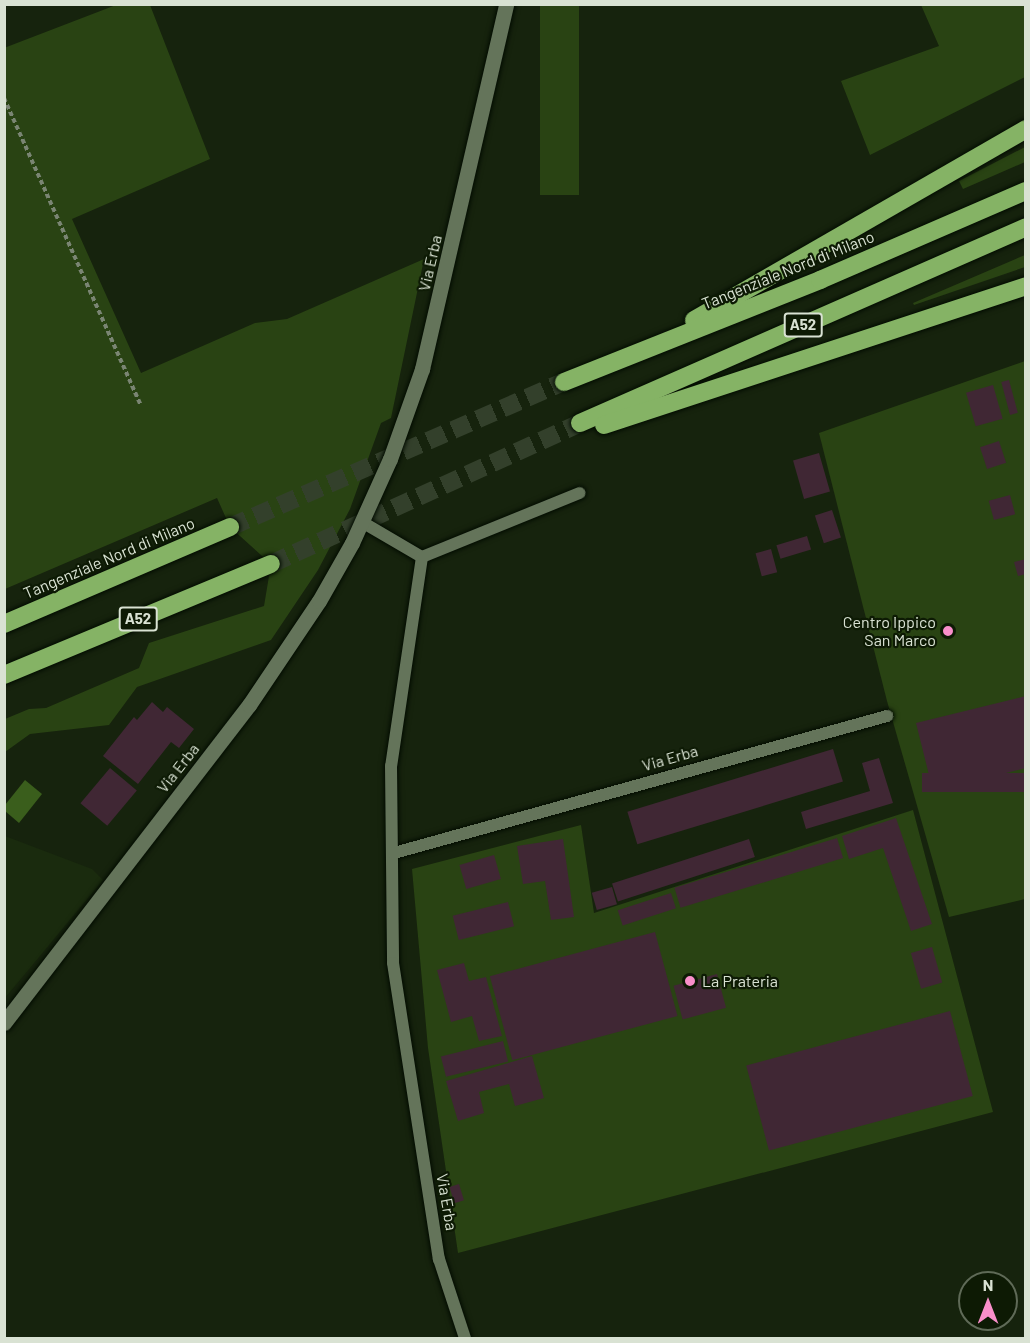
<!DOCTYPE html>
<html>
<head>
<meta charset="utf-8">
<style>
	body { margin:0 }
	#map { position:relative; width:1030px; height:1343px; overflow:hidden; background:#16230d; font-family:Barlow,sans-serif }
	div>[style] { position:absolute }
	.built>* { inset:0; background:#1a2b0e }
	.green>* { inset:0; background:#294313; transform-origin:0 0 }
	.water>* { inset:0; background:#3a5e1c }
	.building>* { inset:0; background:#402734; transform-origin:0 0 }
	.highway-tunnel>* { height:18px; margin-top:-9px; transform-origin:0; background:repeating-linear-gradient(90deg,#33402b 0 18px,transparent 0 27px) }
	.path>* { height:4px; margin-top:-2px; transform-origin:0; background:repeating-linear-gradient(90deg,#7a8573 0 4.5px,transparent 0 7.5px) }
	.roads { filter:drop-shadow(0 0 2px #030c00) drop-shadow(0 0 2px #030c00) }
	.lane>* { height:12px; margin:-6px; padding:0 6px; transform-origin:6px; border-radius:6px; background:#64745a }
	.secondary>* { height:15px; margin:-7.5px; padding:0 7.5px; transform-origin:7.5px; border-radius:7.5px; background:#64745a }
	.highway>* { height:18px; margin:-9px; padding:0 9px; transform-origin:9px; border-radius:9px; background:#85b365 }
	.dots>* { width:16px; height:16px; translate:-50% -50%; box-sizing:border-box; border:3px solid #0d1a04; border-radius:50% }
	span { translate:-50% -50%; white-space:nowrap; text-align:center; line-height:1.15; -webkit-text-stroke:4.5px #0d1a04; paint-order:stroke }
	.shield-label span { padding:2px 4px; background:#0d1a04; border:2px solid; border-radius:4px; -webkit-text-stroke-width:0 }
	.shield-label { font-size:15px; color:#d9e2d3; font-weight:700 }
	.street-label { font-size:16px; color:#d9e2d3 }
	.poi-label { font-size:16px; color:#d9e2d3 }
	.right { translate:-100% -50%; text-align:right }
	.left { translate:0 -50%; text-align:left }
	.frame { position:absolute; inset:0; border:6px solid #d9e2d3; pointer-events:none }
	.north { position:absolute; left:958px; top:1271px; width:60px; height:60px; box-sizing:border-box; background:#0d1a04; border:2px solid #5f6a57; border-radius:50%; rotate:0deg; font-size:16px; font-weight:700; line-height:24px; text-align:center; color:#d9e2d3 }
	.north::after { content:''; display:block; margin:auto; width:21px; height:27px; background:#f98fca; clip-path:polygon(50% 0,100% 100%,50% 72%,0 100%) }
</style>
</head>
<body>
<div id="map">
	<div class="built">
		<div style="clip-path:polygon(5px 836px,92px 869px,103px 880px,5px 998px)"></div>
	</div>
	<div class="green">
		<div style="clip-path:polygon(116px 5px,150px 5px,210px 159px,72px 219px,141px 373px,255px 323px,287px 319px,424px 259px,391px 418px,381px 423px,350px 509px,318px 570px,271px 640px,137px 687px,109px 725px,30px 734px,5px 752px,5px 719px,29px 709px,46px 708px,139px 668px,149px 643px,264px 606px,271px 564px,230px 527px,217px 498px,5px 589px,4px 48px)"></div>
		<div style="left:540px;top:5px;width:39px;height:190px"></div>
		<div style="clip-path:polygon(921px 5px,1025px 5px,1025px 77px,870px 155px,841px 81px,939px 46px)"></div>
		<div style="clip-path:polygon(1025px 147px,1025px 162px,963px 189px,959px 181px)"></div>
		<div style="clip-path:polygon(1025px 255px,1025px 267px,914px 305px,913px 303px)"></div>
		<div style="clip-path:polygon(1025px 361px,1025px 899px,949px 917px,887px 701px,819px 433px)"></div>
		<div style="clip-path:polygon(913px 810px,993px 1112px,458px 1253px,428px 1048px,412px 869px,581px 825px,594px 913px)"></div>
	</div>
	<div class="water">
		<div style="clip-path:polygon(25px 780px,42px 794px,19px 823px,5px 811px,5px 805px)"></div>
	</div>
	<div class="building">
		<div style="left:1009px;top:380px;width:34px;height:8px;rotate:75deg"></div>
		<div style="left:993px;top:385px;width:35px;height:28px;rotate:74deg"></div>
		<div style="left:999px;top:441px;width:23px;height:20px;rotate:72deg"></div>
		<div style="left:819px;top:453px;width:40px;height:27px;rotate:74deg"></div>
		<div style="left:1010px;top:495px;width:20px;height:22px;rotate:75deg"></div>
		<div style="left:832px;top:510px;width:29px;height:18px;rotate:72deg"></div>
		<div style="left:807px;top:536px;width:14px;height:32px;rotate:73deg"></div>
		<div style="left:771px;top:549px;width:24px;height:16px;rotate:75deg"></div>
		<div style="clip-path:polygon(1026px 559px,1026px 574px,1018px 576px,1014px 562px)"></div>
		<div style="clip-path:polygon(1026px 696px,1026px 768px,933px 791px,916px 723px)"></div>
		<div style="clip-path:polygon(152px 702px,163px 712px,167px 707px,194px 729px,179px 748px,171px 742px,138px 784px,103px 756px,134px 717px,137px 720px)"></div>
		<div style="left:833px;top:749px;width:34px;height:215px;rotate:73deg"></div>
		<div style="clip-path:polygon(879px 758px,893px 803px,806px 829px,801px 812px,870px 791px,862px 763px)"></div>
		<div style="left:110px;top:768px;width:35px;height:46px;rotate:40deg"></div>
		<div style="left:1026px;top:773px;width:19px;height:104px;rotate:90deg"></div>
		<div style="clip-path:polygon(896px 818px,932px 924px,911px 931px,883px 848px,849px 859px,842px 836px)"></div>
		<div style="left:837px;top:838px;width:21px;height:170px;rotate:73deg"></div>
		<div style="clip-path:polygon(563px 839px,574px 917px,551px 920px,545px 881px,523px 884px,517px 846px)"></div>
		<div style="left:749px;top:839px;width:19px;height:144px;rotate:72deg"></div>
		<div style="left:494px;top:855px;width:25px;height:36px;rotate:74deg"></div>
		<div style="left:612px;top:887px;width:18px;height:21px;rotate:74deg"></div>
		<div style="left:671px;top:893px;width:16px;height:56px;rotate:72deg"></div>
		<div style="left:508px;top:902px;width:25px;height:57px;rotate:76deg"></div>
		<div style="left:655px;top:932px;width:87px;height:171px;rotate:75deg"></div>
		<div style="left:932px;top:947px;width:37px;height:22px;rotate:74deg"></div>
		<div style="clip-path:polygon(464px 963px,469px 981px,486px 977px,502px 1036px,479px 1041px,472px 1016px,451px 1022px,437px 970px)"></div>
		<div style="left:717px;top:974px;width:35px;height:45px;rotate:75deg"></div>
		<div style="left:950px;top:1011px;width:88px;height:211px;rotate:75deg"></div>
		<div style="left:503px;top:1041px;width:21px;height:64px;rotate:76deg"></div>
		<div style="clip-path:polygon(532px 1056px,544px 1098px,515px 1106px,509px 1084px,479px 1092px,484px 1113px,458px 1121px,446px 1081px)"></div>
		<div style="left:459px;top:1184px;width:17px;height:10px;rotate:73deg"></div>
	</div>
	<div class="highway-tunnel">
		<div style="left:230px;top:527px;width:364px;rotate:-23.5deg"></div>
		<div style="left:271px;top:564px;width:340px;rotate:-24.5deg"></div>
	</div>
	<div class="path">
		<div style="left:4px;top:98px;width:337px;rotate:66deg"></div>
	</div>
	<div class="roads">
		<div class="lane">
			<div style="left:362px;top:522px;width:69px;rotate:30.3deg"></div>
			<div style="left:422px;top:557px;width:211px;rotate:98.4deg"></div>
			<div style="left:391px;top:766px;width:197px;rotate:89.4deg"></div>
			<div style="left:393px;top:963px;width:300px;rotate:81.2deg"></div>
			<div style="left:439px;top:1259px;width:83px;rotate:71.8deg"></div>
			<div style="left:422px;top:557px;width:170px;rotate:-22.1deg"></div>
			<div style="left:394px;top:853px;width:512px;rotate:-15.53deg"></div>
		</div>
		<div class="secondary">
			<div style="left:4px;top:1023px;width:401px;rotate:-52.4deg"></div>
			<div style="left:249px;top:705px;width:125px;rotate:-56.1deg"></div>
			<div style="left:319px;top:601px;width:67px;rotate:-60.4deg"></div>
			<div style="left:352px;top:543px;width:92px;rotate:-65.7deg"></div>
			<div style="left:390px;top:459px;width:96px;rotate:-70.4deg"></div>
			<div style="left:422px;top:369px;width:375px;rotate:-77deg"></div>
		</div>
		<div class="highway">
			<div style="left:694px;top:320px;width:383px;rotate:-29.9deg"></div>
			<div style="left:564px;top:382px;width:276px;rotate:-21.7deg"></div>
			<div style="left:820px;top:280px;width:224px;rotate:-23.4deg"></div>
			<div style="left:580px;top:423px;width:487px;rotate:-23.7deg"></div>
			<div style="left:604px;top:425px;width:444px;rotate:-18.2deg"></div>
			<div style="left:4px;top:624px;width:246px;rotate:-23.2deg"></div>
			<div style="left:4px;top:675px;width:289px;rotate:-22.6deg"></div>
		</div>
	</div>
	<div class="dots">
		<div style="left:948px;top:631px;background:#f98fca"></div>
		<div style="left:690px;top:981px;background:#f98fca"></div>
	</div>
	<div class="shield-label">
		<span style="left:803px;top:325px">A52</span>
		<span style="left:138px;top:619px">A52</span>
	</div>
	<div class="street-label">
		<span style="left:430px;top:263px;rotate:-77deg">Via Erba</span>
		<span style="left:788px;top:270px;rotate:-22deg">Tangenziale Nord di Milano</span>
		<span style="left:109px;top:558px;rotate:-23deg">Tangenziale Nord di Milano</span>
		<span style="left:670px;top:758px;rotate:-16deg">Via Erba</span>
		<span style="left:178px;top:768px;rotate:-52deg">Via Erba</span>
		<span style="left:447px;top:1202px;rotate:80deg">Via Erba</span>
	</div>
	<div class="poi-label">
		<span class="right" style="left:936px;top:631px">Centro Ippico<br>San Marco</span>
		<span class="left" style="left:702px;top:981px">La Prateria</span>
	</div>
	<div class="frame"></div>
	<div class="north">N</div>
</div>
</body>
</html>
